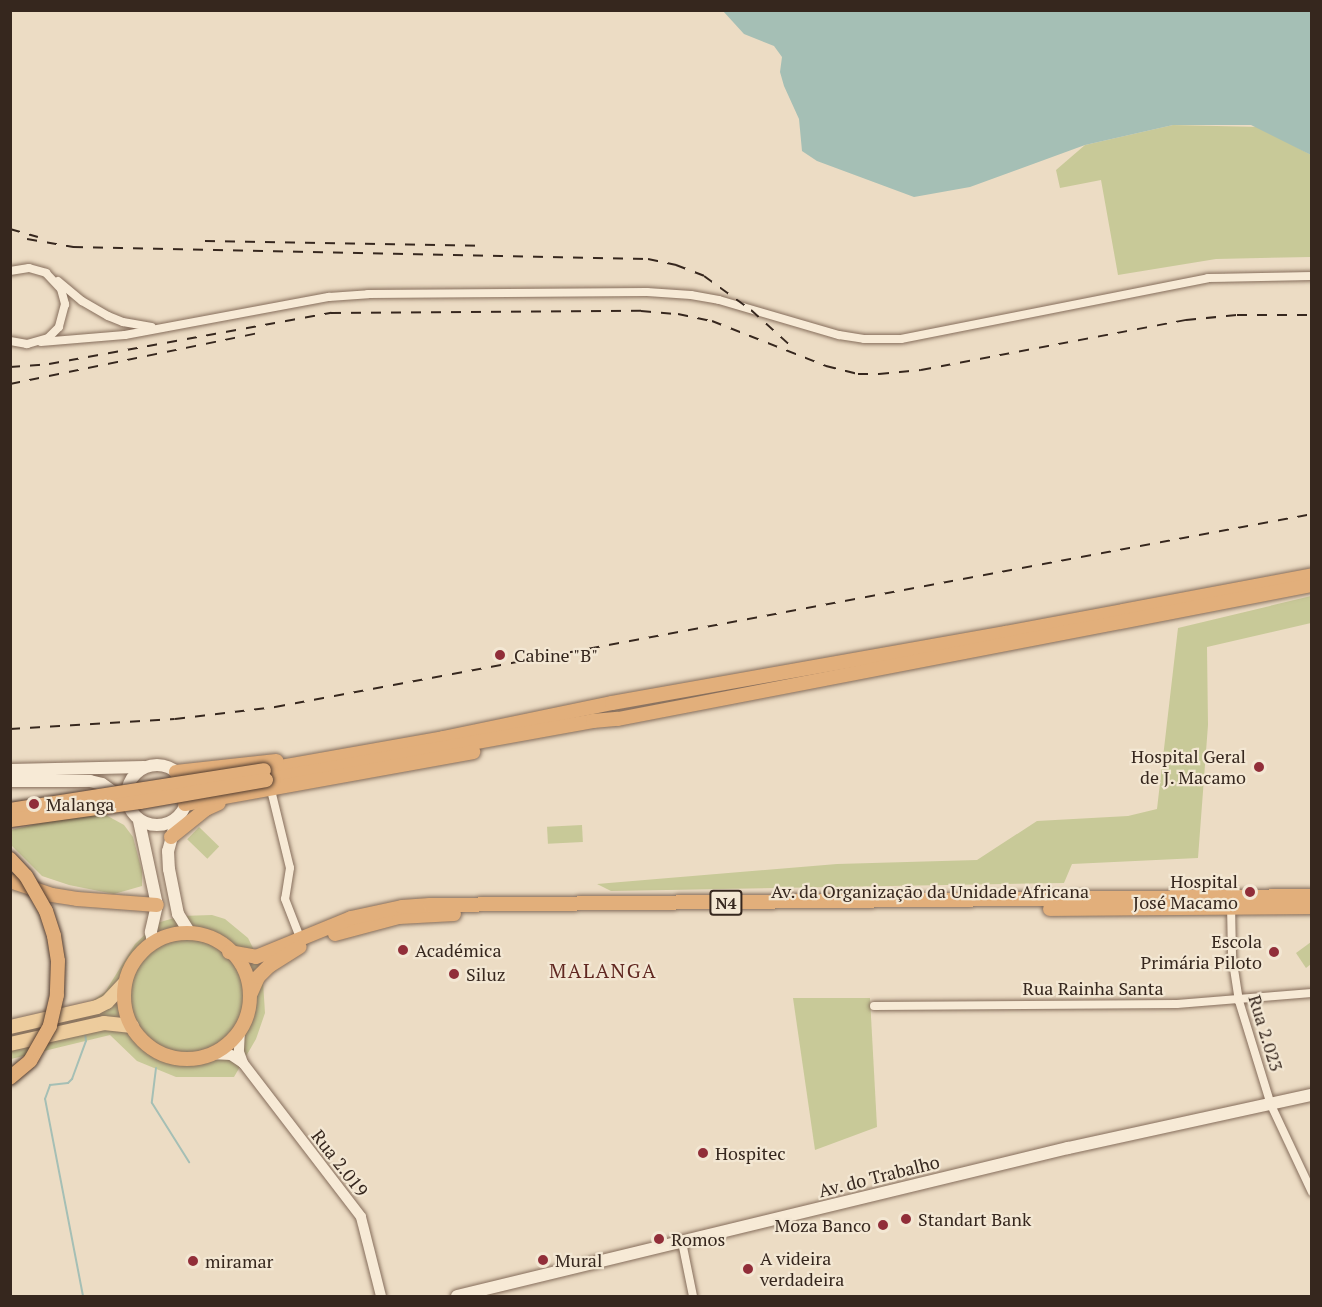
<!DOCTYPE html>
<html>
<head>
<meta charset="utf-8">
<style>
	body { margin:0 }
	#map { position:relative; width:1322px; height:1307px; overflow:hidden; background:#ecdcc4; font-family:"PT Serif",serif }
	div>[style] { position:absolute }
	.green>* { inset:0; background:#c8c998; transform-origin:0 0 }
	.water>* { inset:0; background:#a5bfb5 }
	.stream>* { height:2px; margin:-1px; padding:0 1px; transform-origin:1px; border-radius:1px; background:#a5bfb5 }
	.roads { filter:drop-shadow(0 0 2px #856d5b) drop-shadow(0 0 2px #856d5b) }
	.minor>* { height:8px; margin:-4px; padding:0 4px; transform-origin:4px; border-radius:4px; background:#f7ead6 }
	.tertiary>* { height:10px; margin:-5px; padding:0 5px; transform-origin:5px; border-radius:5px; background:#f7ead6 }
	.secondary>* { height:12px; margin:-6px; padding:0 6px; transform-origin:6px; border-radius:6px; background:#f7ead6 }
	.secondary>.ring { margin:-6px; padding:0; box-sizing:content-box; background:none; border:12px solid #f7ead6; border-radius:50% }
	.primary>* { height:14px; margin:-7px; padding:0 7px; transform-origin:7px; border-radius:7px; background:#edcc9d }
	.trunk>* { height:14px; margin:-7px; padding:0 7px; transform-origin:7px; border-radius:7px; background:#e2af7b }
	.trunk>.ring { margin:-7px; padding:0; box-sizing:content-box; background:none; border:14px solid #e2af7b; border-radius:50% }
	.rail>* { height:2px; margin-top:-1px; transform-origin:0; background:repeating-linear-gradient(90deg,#36271e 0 10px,transparent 0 20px) }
	.bridges { filter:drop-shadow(0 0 2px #533c2f) drop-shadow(0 0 2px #533c2f) }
	.trunk-bridge>* { height:14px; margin:-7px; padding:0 7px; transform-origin:7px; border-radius:7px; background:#e2af7b }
	.dots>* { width:16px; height:16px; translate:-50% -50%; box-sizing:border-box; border:3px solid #f3e7d3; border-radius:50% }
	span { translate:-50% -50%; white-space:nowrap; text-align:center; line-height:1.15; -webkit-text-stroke:4.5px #f3e7d3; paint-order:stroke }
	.shield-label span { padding:2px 4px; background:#f3e7d3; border:2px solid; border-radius:4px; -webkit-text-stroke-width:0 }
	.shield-label { font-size:16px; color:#36271e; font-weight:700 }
	.poi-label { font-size:18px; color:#36271e }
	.left { translate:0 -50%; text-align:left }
	.right { translate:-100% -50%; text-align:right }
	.street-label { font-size:18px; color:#36271e }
	.neighbourhood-label { font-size:20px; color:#602720; letter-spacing:1.5px }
	.frame { position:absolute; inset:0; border:12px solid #36271e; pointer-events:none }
</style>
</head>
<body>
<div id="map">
	<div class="green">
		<div style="clip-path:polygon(1173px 125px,1260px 127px,1311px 155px,1311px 257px,1216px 259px,1118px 275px,1101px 180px,1060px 188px,1056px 170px,1085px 145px)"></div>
		<div style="clip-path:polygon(1311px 596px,1311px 623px,1207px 647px,1208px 725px,1198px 858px,1072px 864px,1064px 883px,611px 891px,597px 884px,837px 864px,977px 860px,1037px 821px,1128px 816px,1157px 809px,1178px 628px)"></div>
		<div style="clip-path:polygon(81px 814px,104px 814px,124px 825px,133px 837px,142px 871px,142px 886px,114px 894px,69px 885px,42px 876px,11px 845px,11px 830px)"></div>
		<div style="left:582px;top:825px;width:17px;height:35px;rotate:87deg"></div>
		<div style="left:199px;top:827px;width:28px;height:17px;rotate:44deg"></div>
		<div style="clip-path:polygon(212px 915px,225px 919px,248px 938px,258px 958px,263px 982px,265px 1013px,256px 1039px,234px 1077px,176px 1077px,137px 1061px,110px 1035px,11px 1059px,10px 1020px,86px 1005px,105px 992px,135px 944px,157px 923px,181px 916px)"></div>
		<div style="clip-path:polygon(1311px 942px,1311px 964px,1306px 968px,1296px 953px)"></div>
		<div style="clip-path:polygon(793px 998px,870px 998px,877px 1127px,815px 1150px)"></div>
	</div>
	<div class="water">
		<div style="clip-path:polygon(723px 11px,1311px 11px,1311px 155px,1251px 125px,1173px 125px,1085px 145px,970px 187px,914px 197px,817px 161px,802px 151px,799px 119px,784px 86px,780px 72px,782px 57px,774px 46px,744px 34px)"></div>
	</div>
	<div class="stream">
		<div style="left:156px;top:1068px;width:35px;rotate:97deg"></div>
		<div style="left:152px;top:1103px;width:70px;rotate:57.9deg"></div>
		<div style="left:83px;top:1296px;width:201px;rotate:-100.9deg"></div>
		<div style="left:45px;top:1099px;width:15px;rotate:-70deg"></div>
		<div style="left:50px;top:1085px;width:18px;rotate:-6deg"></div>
		<div style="left:68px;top:1083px;width:6px;rotate:-45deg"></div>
		<div style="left:72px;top:1079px;width:40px;rotate:-69.8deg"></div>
		<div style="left:86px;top:1041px;width:8px;rotate:-97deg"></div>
	</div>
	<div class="roads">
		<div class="minor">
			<div style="left:10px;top:271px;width:19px;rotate:-9deg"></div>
			<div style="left:29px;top:268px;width:18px;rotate:16deg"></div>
			<div style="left:46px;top:273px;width:22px;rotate:47deg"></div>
			<div style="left:61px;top:289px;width:16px;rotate:75deg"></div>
			<div style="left:65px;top:304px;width:24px;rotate:105deg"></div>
			<div style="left:59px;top:327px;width:16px;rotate:135deg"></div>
			<div style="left:48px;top:338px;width:22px;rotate:164deg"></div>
			<div style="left:27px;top:344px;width:17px;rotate:-170deg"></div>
			<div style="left:58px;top:281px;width:31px;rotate:40deg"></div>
			<div style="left:82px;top:301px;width:30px;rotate:30deg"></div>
			<div style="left:108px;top:316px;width:16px;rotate:22deg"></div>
			<div style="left:123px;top:322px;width:29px;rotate:10deg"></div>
			<div style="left:41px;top:342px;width:84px;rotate:-4.8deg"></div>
			<div style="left:125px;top:335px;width:208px;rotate:-10.6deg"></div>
			<div style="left:329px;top:297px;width:39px;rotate:-4deg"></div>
			<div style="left:368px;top:294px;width:279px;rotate:-0.4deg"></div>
			<div style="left:647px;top:292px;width:44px;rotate:3.9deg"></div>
			<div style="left:691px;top:295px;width:28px;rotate:10deg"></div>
			<div style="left:719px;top:300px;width:125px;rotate:16.3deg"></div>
			<div style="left:839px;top:335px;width:25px;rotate:9deg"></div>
			<div style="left:864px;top:339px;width:37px"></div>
			<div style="left:901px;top:339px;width:313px;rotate:-11.2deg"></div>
			<div style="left:1208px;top:278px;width:104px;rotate:-1.1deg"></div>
			<div style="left:271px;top:790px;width:80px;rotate:76.3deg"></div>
			<div style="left:290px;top:868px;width:31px;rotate:99deg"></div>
			<div style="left:285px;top:899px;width:44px;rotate:68.7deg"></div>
			<div style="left:1231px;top:904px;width:52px;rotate:88.9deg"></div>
			<div style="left:1232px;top:956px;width:46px;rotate:81.2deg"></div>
			<div style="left:1239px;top:1001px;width:109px;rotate:72.9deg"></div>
			<div style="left:1271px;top:1105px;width:96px;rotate:64.8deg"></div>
			<div style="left:874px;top:1006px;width:303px;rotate:-0.4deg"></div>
			<div style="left:1177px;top:1004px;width:135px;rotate:-4.7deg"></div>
			<div style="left:682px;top:1242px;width:55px;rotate:78.5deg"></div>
		</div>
		<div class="tertiary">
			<div style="left:240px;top:1030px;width:22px;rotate:93deg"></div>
			<div style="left:239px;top:1052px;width:12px;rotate:70deg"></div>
			<div style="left:243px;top:1063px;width:194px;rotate:52.5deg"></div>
			<div style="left:361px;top:1217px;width:81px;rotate:75.8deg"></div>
			<div style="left:210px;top:1054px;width:21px;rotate:3deg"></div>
			<div style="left:231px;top:1055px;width:14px;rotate:34deg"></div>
		</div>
		<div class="secondary">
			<div class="ring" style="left:127px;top:765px;width:48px;height:48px"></div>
			<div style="left:10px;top:770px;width:134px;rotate:-1.3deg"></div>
			<div style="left:10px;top:781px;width:80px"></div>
			<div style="left:90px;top:781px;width:12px;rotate:14deg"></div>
			<div style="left:102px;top:784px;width:21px;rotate:35deg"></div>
			<div style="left:139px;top:821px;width:86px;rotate:77.9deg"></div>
			<div style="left:157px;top:905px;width:28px;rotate:103deg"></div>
			<div style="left:151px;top:932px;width:10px;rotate:79deg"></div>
			<div style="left:174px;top:829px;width:23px;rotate:105deg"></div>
			<div style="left:168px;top:851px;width:18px;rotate:87deg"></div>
			<div style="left:169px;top:869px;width:46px;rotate:78.7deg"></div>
			<div style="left:178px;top:914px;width:22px;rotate:58deg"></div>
			<div style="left:457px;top:1296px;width:629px;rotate:-13.62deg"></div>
			<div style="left:1068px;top:1148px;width:250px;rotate:-12.3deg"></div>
		</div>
		<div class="primary">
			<div style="left:10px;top:1027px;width:89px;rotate:-12.9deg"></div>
			<div style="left:97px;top:1007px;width:11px;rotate:-27deg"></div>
			<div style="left:107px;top:1002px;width:25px;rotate:-47deg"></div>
			<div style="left:10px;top:1044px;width:96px;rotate:-12.6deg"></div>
			<div style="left:104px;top:1023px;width:28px;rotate:6deg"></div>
		</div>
		<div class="trunk">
			<div style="left:264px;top:770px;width:182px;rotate:-10.1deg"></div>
			<div style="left:443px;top:738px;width:173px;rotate:-11.7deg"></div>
			<div style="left:612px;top:703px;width:400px;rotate:-10.1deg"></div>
			<div style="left:1006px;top:633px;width:311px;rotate:-10.7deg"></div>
			<div style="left:176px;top:772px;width:101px;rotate:-6.3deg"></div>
			<div style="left:266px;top:780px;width:332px;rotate:-10.2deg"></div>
			<div style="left:593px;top:721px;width:25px;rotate:-5deg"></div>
			<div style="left:618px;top:719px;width:707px;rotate:-10.93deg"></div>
			<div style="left:185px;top:804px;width:293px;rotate:-10.2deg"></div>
			<div style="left:171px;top:837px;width:45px;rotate:-38.7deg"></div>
			<div style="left:206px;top:809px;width:14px;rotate:-25deg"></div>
			<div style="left:10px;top:881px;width:44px;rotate:18.4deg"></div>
			<div style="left:52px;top:895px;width:25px;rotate:9deg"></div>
			<div style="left:77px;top:899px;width:80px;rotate:4.3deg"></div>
			<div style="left:1050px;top:909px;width:262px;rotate:-0.4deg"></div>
			<div class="ring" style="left:124px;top:933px;width:112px;height:112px"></div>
			<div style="left:335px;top:934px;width:66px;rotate:-14.9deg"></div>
			<div style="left:399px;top:917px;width:55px;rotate:-3.1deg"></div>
			<div style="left:229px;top:952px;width:27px;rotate:10deg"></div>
			<div style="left:256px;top:957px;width:103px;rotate:-22.3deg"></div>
			<div style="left:351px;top:918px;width:52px;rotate:-12.2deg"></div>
			<div style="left:402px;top:907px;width:28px;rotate:-4deg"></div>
			<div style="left:430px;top:905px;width:882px;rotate:-0.58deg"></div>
			<div style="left:251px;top:993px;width:17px;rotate:-66deg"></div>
			<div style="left:258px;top:977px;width:16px;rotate:-45deg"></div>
			<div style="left:269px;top:966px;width:36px;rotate:-32deg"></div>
		</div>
	</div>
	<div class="rail">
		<div style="left:10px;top:229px;width:29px;rotate:16deg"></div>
		<div style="left:27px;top:239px;width:47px;rotate:9.9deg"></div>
		<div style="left:73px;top:247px;width:575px;rotate:1.2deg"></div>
		<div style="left:648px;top:259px;width:29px;rotate:12deg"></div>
		<div style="left:676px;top:265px;width:30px;rotate:21deg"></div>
		<div style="left:704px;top:276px;width:58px;rotate:35.9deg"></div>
		<div style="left:751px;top:310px;width:55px;rotate:42.1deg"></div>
		<div style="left:205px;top:241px;width:276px;rotate:1deg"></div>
		<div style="left:10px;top:367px;width:39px;rotate:-4deg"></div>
		<div style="left:49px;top:364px;width:287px;rotate:-10.3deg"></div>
		<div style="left:331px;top:313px;width:310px;rotate:-0.4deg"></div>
		<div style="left:641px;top:311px;width:37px;rotate:5deg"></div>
		<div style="left:678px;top:314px;width:35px;rotate:12deg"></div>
		<div style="left:712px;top:321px;width:123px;rotate:21.5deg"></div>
		<div style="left:826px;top:366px;width:33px;rotate:14deg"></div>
		<div style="left:858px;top:374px;width:21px"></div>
		<div style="left:879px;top:374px;width:42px;rotate:-5.4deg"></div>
		<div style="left:921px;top:370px;width:270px;rotate:-10.7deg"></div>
		<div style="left:1186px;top:320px;width:51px;rotate:-5.6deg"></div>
		<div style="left:1237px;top:315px;width:75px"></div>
		<div style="left:10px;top:384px;width:253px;rotate:-11.6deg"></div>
		<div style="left:10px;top:729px;width:165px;rotate:-3.5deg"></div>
		<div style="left:175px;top:719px;width:101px;rotate:-6.8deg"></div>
		<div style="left:275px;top:707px;width:1055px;rotate:-10.54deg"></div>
	</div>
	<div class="bridges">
		<div class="trunk-bridge">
			<div style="left:10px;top:810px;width:257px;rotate:-8.9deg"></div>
			<div style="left:11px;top:820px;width:130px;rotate:-7.9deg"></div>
			<div style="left:140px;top:802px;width:128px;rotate:-9.9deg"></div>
			<div style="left:10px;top:859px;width:23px;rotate:47deg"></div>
			<div style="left:26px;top:876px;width:40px;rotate:60.3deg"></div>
			<div style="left:46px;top:911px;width:26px;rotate:72deg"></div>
			<div style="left:54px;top:936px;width:25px;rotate:81deg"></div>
			<div style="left:58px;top:961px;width:34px;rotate:92deg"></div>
			<div style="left:57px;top:995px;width:32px;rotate:103deg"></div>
			<div style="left:50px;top:1026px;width:40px;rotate:119.7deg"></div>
			<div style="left:30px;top:1061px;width:26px;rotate:140deg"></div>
		</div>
	</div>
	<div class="dots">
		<div style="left:500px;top:655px;background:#912e39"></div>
		<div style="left:1259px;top:767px;background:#912e39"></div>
		<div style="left:34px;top:804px;background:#912e39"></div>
		<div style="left:1250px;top:892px;background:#912e39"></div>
		<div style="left:403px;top:950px;background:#912e39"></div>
		<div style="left:1274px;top:952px;background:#912e39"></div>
		<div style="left:454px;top:974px;background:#912e39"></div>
		<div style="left:703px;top:1153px;background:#912e39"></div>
		<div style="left:906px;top:1219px;background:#912e39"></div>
		<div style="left:883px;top:1225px;background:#912e39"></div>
		<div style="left:659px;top:1239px;background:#912e39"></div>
		<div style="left:543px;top:1260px;background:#912e39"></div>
		<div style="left:193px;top:1261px;background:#912e39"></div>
		<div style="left:748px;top:1269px;background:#912e39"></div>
	</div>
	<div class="shield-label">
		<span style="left:726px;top:903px">N4</span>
	</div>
	<div class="poi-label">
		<span class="left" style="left:514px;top:655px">Cabine "B"</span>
		<span class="right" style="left:1246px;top:767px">Hospital Geral<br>de J. Macamo</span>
		<span class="left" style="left:46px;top:804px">Malanga</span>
		<span class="right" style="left:1238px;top:892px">Hospital<br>José Macamo</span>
		<span class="right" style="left:1262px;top:952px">Escola<br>Primária Piloto</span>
		<span class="left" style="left:415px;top:950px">Académica</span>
		<span class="left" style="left:466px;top:974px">Siluz</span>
		<span class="left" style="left:715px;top:1153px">Hospitec</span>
		<span class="left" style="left:918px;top:1219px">Standart Bank</span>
		<span class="right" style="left:871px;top:1225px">Moza Banco</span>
		<span class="left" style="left:671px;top:1239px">Romos</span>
		<span class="left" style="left:760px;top:1269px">A videira<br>verdadeira</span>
		<span class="left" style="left:555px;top:1260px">Mural</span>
		<span class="left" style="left:205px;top:1261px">miramar</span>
	</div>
	<div class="street-label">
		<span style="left:930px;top:891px">Av. da Organização da Unidade Africana</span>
		<span style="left:1093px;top:988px">Rua Rainha Santa</span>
		<span style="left:1266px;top:1033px;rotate:73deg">Rua 2.023</span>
		<span style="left:340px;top:1163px;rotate:52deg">Rua 2.019</span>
		<span style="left:879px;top:1176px;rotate:-14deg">Av. do Trabalho</span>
	</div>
	<div class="neighbourhood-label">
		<span style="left:603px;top:970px">MALANGA</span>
	</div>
	<div class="frame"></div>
</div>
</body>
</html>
